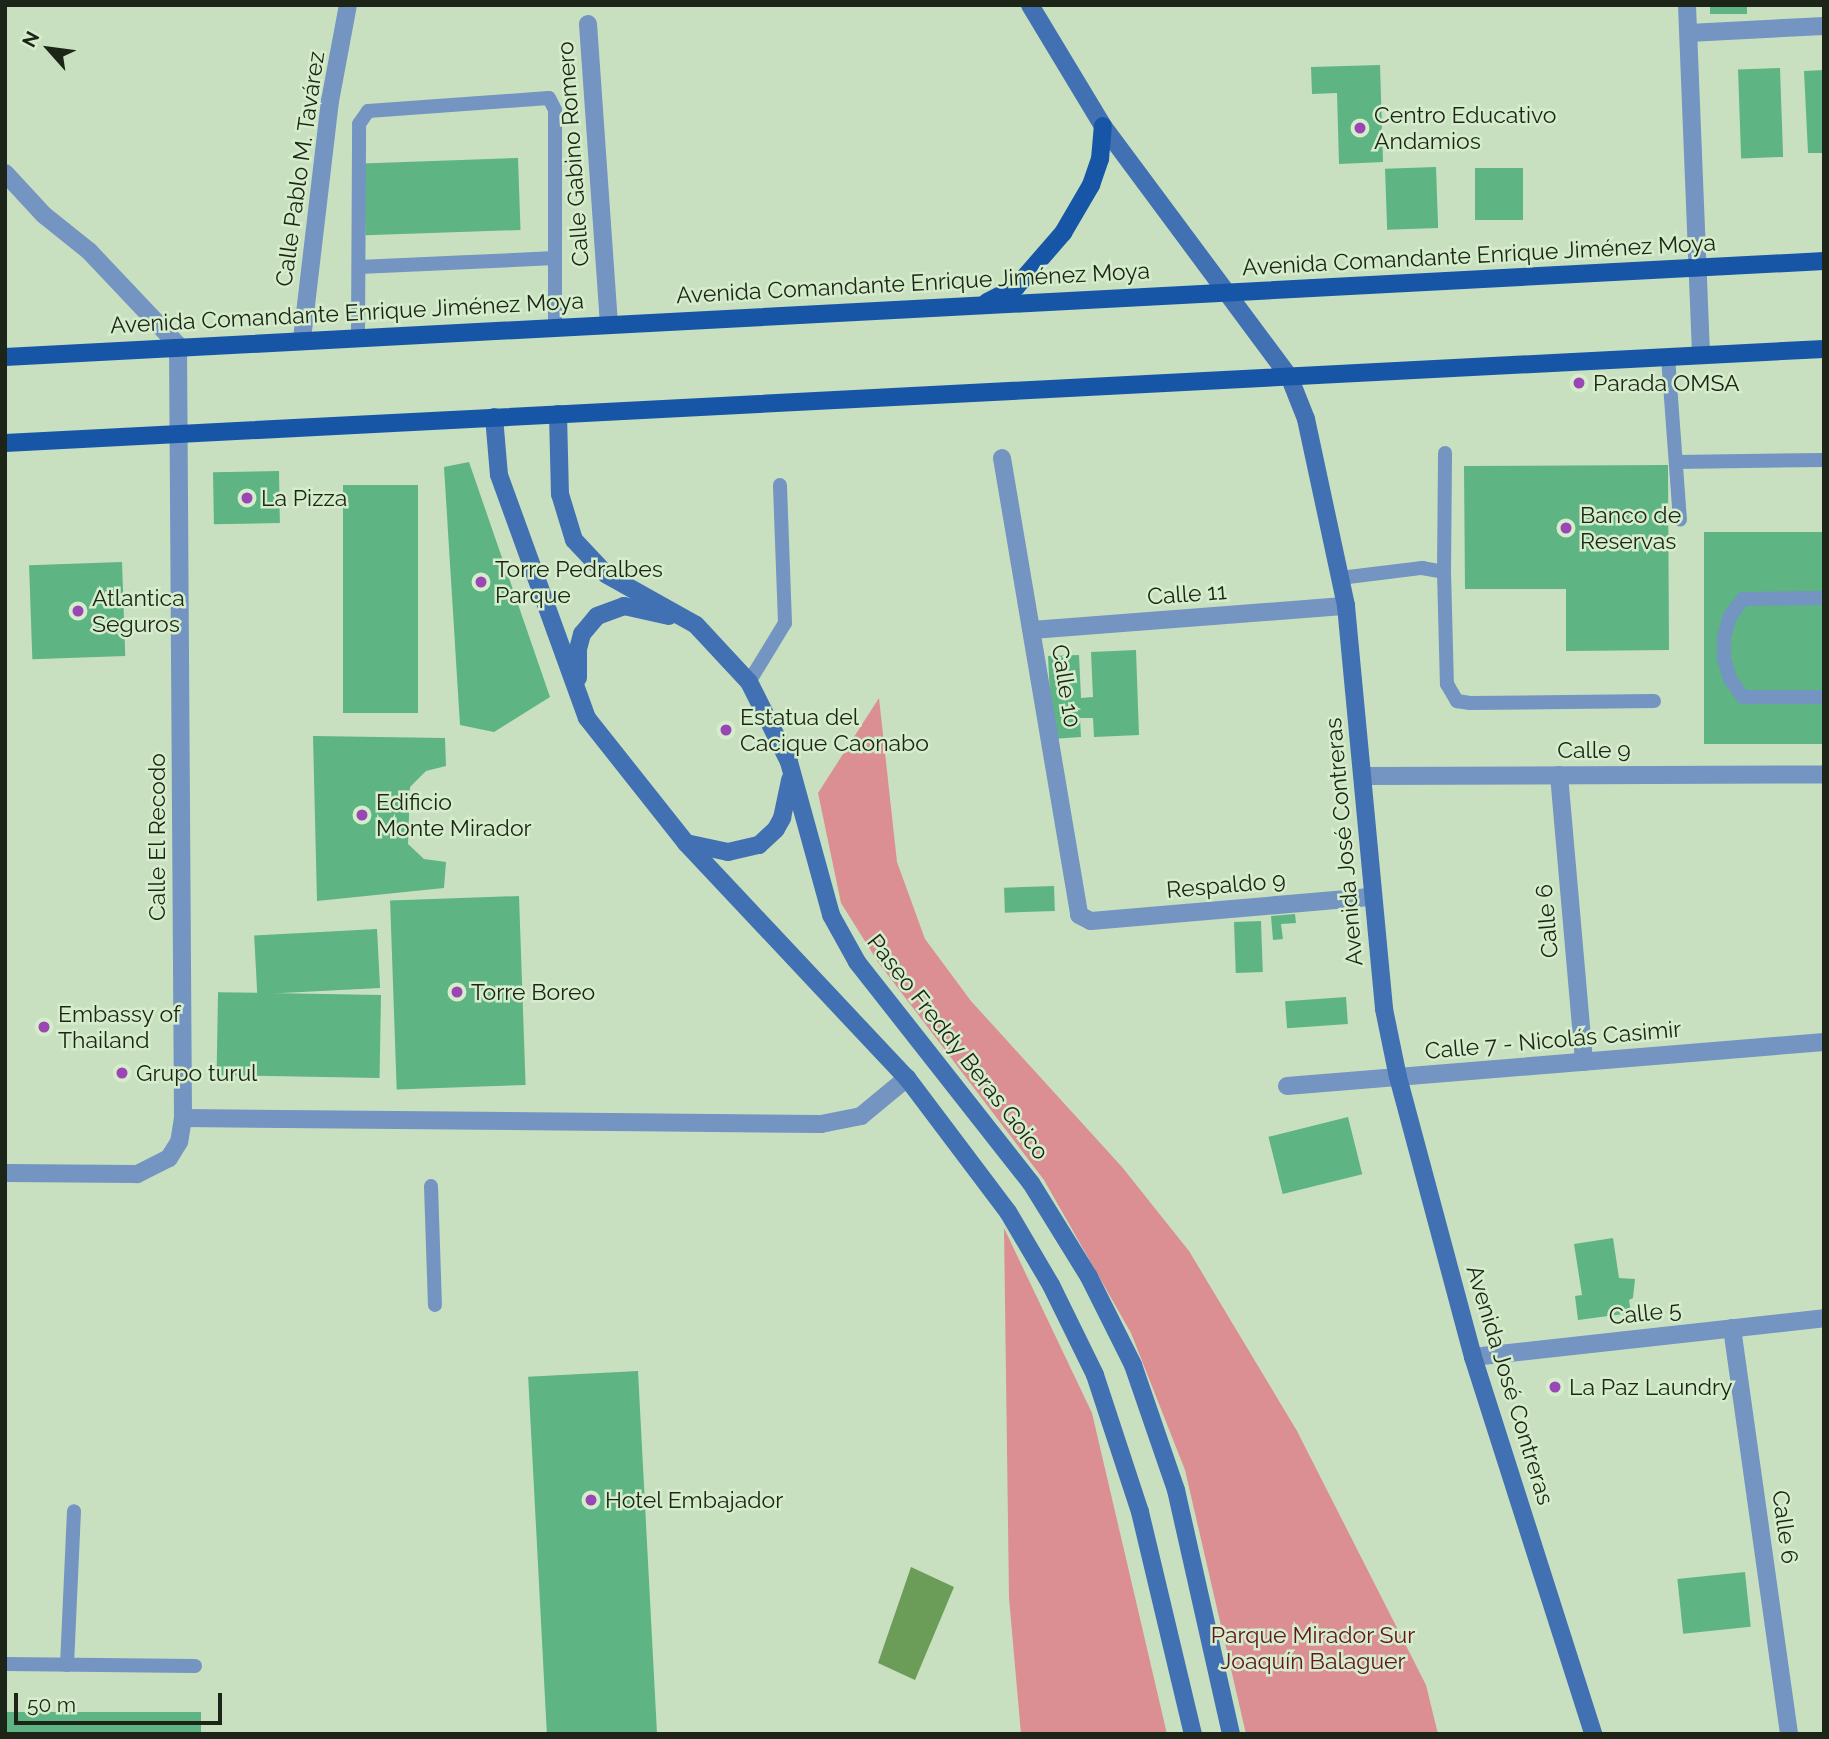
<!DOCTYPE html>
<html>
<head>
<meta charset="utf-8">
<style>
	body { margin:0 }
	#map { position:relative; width:1829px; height:1739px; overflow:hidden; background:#c8e0bf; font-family:Raleway,sans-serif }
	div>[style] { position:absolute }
	.green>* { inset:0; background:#dc8f92 }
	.water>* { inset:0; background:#6c9d58 }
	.building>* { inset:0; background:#5eb483; transform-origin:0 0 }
	.lane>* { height:14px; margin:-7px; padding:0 7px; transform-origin:7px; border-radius:7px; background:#7494c1 }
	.street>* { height:18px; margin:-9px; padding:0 9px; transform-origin:9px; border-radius:9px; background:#7494c1 }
	.secondary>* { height:18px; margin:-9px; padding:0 9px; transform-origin:9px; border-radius:9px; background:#4171b3 }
	.primary>* { height:18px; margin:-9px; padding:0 9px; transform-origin:9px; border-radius:9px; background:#1756a7 }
	.dots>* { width:19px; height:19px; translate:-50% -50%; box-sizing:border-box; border:4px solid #d5edcb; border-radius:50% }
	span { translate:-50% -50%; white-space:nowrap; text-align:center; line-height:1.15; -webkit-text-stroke:5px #d5edcb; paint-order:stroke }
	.poi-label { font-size:23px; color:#1c2518 }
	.left { translate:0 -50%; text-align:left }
	.street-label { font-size:23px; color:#1c2518 }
	.park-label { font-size:23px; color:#641320 }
	.frame { position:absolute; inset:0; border:7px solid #1c2518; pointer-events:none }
	.north { position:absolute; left:14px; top:14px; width:70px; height:70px; -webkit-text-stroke:5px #d5edcb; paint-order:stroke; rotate:298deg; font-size:19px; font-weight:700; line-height:28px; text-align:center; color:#1c2518 }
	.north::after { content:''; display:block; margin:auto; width:24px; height:32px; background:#1c2518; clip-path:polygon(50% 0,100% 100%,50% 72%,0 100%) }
	.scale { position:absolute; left:14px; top:1693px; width:208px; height:32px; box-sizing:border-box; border:4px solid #1c2518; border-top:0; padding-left:9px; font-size:21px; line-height:24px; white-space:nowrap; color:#1c2518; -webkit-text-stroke:5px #d5edcb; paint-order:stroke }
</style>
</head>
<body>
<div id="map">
	<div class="green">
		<div style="clip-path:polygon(879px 698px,897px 862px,925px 939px,971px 1001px,1122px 1167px,1189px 1251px,1297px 1431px,1426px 1685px,1438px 1734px,1246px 1734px,1185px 1470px,1131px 1333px,1044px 1180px,878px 962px,841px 903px,818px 793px)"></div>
		<div style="clip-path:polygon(1004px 1228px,1092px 1413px,1167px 1734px,1021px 1734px,1009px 1598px)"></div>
	</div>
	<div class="water">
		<div style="clip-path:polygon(911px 1567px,954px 1587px,915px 1680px,878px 1663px)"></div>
	</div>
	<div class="building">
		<div style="left:1710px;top:5px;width:37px;height:9px"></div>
		<div style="clip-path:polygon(1380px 65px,1383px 162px,1339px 164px,1337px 93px,1312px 94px,1311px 67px)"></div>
		<div style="left:1780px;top:68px;width:89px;height:42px;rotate:88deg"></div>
		<div style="clip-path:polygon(1824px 70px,1824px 153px,1808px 153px,1804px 71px)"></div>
		<div style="left:518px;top:158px;width:72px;height:155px;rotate:88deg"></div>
		<div style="left:1436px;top:167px;width:61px;height:51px;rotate:88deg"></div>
		<div style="left:1475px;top:168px;width:48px;height:52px"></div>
		<div style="clip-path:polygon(469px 462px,550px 697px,494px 732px,460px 725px,444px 467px)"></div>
		<div style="clip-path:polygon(1668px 465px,1669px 650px,1566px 651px,1566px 589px,1465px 589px,1464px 466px)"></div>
		<div style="left:279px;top:471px;width:52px;height:66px;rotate:89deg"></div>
		<div style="left:343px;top:485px;width:75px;height:228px"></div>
		<div style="left:1824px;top:532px;width:212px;height:120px;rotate:90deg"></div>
		<div style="left:122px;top:562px;width:94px;height:93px;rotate:88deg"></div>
		<div style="clip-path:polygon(1136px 650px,1139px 735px,1094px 737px,1093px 718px,1080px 718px,1081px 737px,1052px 739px,1048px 656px,1079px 655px,1081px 698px,1093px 697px,1091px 652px)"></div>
		<div style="clip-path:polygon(313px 736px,445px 738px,446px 766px,426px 771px,410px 787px,408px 844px,424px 859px,446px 862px,444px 888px,317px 901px)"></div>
		<div style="left:1054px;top:886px;width:25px;height:50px;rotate:88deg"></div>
		<div style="left:519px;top:896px;width:189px;height:129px;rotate:88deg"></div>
		<div style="clip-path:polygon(1295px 914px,1296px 923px,1281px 924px,1283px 939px,1273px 940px,1271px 916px)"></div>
		<div style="left:1261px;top:921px;width:51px;height:27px;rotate:88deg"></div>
		<div style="left:377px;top:929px;width:59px;height:123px;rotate:87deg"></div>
		<div style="left:381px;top:995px;width:83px;height:163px;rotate:91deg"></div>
		<div style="left:1346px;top:997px;width:27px;height:61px;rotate:86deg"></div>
		<div style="left:1348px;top:1117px;width:59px;height:82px;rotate:76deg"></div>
		<div style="clip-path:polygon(1613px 1238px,1619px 1278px,1635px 1279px,1633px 1298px,1629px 1300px,1631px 1313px,1578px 1320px,1575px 1296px,1582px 1295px,1574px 1244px)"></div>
		<div style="left:638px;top:1371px;width:364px;height:110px;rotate:87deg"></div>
		<div style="left:1745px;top:1572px;width:55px;height:68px;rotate:84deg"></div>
		<div style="left:5px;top:1712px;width:196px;height:22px"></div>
	</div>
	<div class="lane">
		<div style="left:359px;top:267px;width:196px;rotate:-2.6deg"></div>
		<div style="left:358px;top:336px;width:212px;rotate:-89.7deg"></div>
		<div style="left:359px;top:124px;width:16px;rotate:-55deg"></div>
		<div style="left:368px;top:111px;width:181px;rotate:-4.1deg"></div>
		<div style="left:549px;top:98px;width:13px;rotate:63deg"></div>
		<div style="left:555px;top:110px;width:216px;rotate:90deg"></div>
		<div style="left:1668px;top:357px;width:163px;rotate:85.8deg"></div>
		<div style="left:1676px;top:462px;width:148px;rotate:-0.8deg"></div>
		<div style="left:1444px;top:572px;width:119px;rotate:-89.5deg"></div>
		<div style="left:1340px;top:578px;width:83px;rotate:-7deg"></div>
		<div style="left:1422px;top:568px;width:22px;rotate:10deg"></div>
		<div style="left:1444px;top:572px;width:112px;rotate:88.5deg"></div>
		<div style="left:1447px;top:684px;width:20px;rotate:60deg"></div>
		<div style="left:1457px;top:701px;width:13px;rotate:9deg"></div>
		<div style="left:1470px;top:703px;width:184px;rotate:-0.6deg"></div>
		<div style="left:1824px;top:598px;width:81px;rotate:179.3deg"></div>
		<div style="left:1743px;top:599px;width:21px;rotate:127deg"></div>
		<div style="left:1730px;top:616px;width:22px;rotate:106deg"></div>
		<div style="left:1724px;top:637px;width:22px;rotate:90deg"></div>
		<div style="left:1724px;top:659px;width:21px;rotate:73deg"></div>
		<div style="left:1730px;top:679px;width:22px;rotate:54deg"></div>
		<div style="left:1743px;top:697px;width:81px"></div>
		<div style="left:749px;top:682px;width:69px;rotate:-58.6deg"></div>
		<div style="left:785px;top:623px;width:138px;rotate:-92.1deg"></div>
		<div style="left:431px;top:1186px;width:119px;rotate:88.1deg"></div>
		<div style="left:5px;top:1664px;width:190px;rotate:0.6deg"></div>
		<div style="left:67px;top:1665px;width:154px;rotate:-87.4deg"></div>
	</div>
	<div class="street">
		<div style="left:1687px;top:5px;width:350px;rotate:87.7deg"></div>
		<div style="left:588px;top:24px;width:300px;rotate:86deg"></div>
		<div style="left:1689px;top:33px;width:135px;rotate:-3deg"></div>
		<div style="left:5px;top:173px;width:57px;rotate:47.1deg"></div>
		<div style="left:44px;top:215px;width:58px;rotate:38.7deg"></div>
		<div style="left:89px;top:251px;width:129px;rotate:46.6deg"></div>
		<div style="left:178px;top:345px;width:773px;rotate:89.63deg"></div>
		<div style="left:183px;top:1118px;width:24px;rotate:99deg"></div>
		<div style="left:179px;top:1142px;width:19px;rotate:122deg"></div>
		<div style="left:169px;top:1158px;width:36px;rotate:153deg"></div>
		<div style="left:137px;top:1174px;width:132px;rotate:-179.6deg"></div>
		<div style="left:302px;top:339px;width:240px;rotate:-83.3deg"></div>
		<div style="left:330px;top:101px;width:98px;rotate:-79.4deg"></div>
		<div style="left:1002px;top:458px;width:463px;rotate:80.4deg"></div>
		<div style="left:1079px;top:915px;width:13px;rotate:27deg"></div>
		<div style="left:1091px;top:921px;width:283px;rotate:-4.9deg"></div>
		<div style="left:1032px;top:630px;width:315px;rotate:-4.4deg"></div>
		<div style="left:1559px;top:775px;width:288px;rotate:85deg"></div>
		<div style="left:1364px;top:776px;width:460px;rotate:-0.2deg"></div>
		<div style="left:1287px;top:1086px;width:539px;rotate:-4.68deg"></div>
		<div style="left:183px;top:1118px;width:638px;rotate:0.54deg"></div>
		<div style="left:821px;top:1124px;width:41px;rotate:-11.3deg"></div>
		<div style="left:861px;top:1116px;width:60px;rotate:-39.6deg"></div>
		<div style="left:1732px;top:1328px;width:410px;rotate:82deg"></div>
		<div style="left:1473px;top:1357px;width:353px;rotate:-6.3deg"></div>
	</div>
	<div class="secondary">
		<div style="left:1030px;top:5px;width:141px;rotate:58.9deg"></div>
		<div style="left:1103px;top:126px;width:312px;rotate:53.4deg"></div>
		<div style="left:1289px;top:376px;width:46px;rotate:68.4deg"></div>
		<div style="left:1306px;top:419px;width:191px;rotate:77.9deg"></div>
		<div style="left:1346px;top:606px;width:405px;rotate:84.6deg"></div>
		<div style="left:1384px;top:1009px;width:69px;rotate:78.4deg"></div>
		<div style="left:1398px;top:1077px;width:290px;rotate:75deg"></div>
		<div style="left:1473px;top:1357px;width:396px;rotate:72.3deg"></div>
		<div style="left:558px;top:414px;width:80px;rotate:88.6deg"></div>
		<div style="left:560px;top:494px;width:48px;rotate:73.1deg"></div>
		<div style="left:574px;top:540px;width:48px;rotate:46.7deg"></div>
		<div style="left:607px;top:575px;width:102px;rotate:29.3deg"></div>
		<div style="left:696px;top:625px;width:78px;rotate:47.1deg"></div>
		<div style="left:749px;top:682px;width:89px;rotate:63.4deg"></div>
		<div style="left:789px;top:762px;width:159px;rotate:74.6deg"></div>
		<div style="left:831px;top:915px;width:54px;rotate:61deg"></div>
		<div style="left:857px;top:962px;width:281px;rotate:51.8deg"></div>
		<div style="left:1031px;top:1183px;width:110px;rotate:58.3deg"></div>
		<div style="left:1089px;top:1277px;width:98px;rotate:63.4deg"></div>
		<div style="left:1133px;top:1365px;width:132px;rotate:71deg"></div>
		<div style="left:1176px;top:1490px;width:250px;rotate:77.3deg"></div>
		<div style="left:494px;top:417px;width:58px;rotate:85.1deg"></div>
		<div style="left:499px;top:475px;width:258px;rotate:70.1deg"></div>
		<div style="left:587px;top:718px;width:159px;rotate:51.6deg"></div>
		<div style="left:686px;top:843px;width:323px;rotate:46.8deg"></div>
		<div style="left:907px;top:1078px;width:168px;rotate:53deg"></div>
		<div style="left:1008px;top:1212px;width:85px;rotate:59.5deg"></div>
		<div style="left:1051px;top:1285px;width:100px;rotate:63.9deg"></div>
		<div style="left:1095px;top:1375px;width:144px;rotate:71.8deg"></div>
		<div style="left:1140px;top:1512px;width:228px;rotate:76.6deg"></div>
		<div style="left:578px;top:678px;width:29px;rotate:-90deg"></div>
		<div style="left:578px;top:649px;width:16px;rotate:-75deg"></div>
		<div style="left:582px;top:634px;width:23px;rotate:-50deg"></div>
		<div style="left:597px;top:616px;width:29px;rotate:-20deg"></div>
		<div style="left:624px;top:606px;width:46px;rotate:12.5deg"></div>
		<div style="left:686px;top:843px;width:43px;rotate:12.1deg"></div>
		<div style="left:728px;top:852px;width:32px;rotate:-13deg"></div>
		<div style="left:759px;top:845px;width:23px;rotate:-43deg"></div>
		<div style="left:776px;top:829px;width:13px;rotate:-61deg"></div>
		<div style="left:782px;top:818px;width:39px;rotate:-78deg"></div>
	</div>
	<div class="primary">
		<div style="left:987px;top:302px;width:33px;rotate:-27deg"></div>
		<div style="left:1016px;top:287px;width:72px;rotate:-49deg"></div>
		<div style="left:1063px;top:233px;width:56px;rotate:-59.7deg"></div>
		<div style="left:1091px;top:185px;width:28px;rotate:-71deg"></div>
		<div style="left:1100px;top:159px;width:33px;rotate:-85deg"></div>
		<div style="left:5px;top:357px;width:1822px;rotate:-3.02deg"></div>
		<div style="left:5px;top:443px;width:1821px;rotate:-2.96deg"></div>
	</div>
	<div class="dots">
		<div style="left:1360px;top:128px;background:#9a46b5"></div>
		<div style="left:1579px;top:383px;background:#9a46b5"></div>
		<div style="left:247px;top:498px;background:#9a46b5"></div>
		<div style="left:1566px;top:528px;background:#9a46b5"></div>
		<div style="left:481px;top:582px;background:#9a46b5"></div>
		<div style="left:78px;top:611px;background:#9a46b5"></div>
		<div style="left:726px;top:730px;background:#9a46b5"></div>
		<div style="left:362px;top:815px;background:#9a46b5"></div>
		<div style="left:457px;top:992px;background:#9a46b5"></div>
		<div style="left:44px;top:1027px;background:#9a46b5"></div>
		<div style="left:122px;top:1073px;background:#9a46b5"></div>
		<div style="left:1555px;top:1387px;background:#9a46b5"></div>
		<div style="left:591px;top:1500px;background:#9a46b5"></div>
	</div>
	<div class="poi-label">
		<span class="left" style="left:1374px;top:128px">Centro Educativo<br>Andamios</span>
		<span class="left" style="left:1593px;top:383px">Parada OMSA</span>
		<span class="left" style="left:261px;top:498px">La Pizza</span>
		<span class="left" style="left:1580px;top:528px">Banco de<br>Reservas</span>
		<span class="left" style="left:495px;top:582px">Torre Pedralbes<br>Parque</span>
		<span class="left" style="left:92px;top:611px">Atlantica<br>Seguros</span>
		<span class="left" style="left:740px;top:730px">Estatua del<br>Cacique Caonabo</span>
		<span class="left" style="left:376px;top:815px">Edificio<br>Monte Mirador</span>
		<span class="left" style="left:471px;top:992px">Torre Boreo</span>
		<span class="left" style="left:58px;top:1027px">Embassy of<br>Thailand</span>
		<span class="left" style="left:136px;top:1073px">Grupo turul</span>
		<span class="left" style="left:1569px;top:1387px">La Paz Laundry</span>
		<span class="left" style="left:605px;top:1500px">Hotel Embajador</span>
	</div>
	<div class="street-label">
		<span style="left:573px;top:154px;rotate:-94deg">Calle Gabino Romero</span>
		<span style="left:300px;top:169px;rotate:-82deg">Calle Pablo M. Tavárez</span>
		<span style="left:1479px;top:255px;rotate:-3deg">Avenida Comandante Enrique Jiménez Moya</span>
		<span style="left:913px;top:283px;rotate:-3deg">Avenida Comandante Enrique Jiménez Moya</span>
		<span style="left:347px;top:313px;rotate:-3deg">Avenida Comandante Enrique Jiménez Moya</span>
		<span style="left:1187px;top:594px;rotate:-4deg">Calle 11</span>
		<span style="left:1066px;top:686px;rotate:81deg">Calle 10</span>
		<span style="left:1594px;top:750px">Calle 9</span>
		<span style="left:157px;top:837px;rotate:-90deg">Calle El Recodo</span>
		<span style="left:1344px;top:842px;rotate:-95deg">Avenida José Contreras</span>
		<span style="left:1226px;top:885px;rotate:-5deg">Respaldo 9</span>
		<span style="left:1547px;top:921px;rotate:-95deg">Calle 6</span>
		<span style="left:1553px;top:1040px;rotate:-5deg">Calle 7 - Nicolás Casimir</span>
		<span style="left:958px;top:1047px;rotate:52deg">Paseo Freddy Beras Goico</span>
		<span style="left:1645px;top:1313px;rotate:-6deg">Calle 5</span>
		<span style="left:1510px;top:1385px;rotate:73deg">Avenida José Contreras</span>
		<span style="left:1785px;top:1527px;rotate:82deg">Calle 6</span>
	</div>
	<div class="park-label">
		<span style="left:1313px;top:1648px">Parque Mirador Sur<br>Joaquín Balaguer</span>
	</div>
	<div class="frame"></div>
	<div class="north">N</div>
	<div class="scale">50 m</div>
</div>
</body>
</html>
